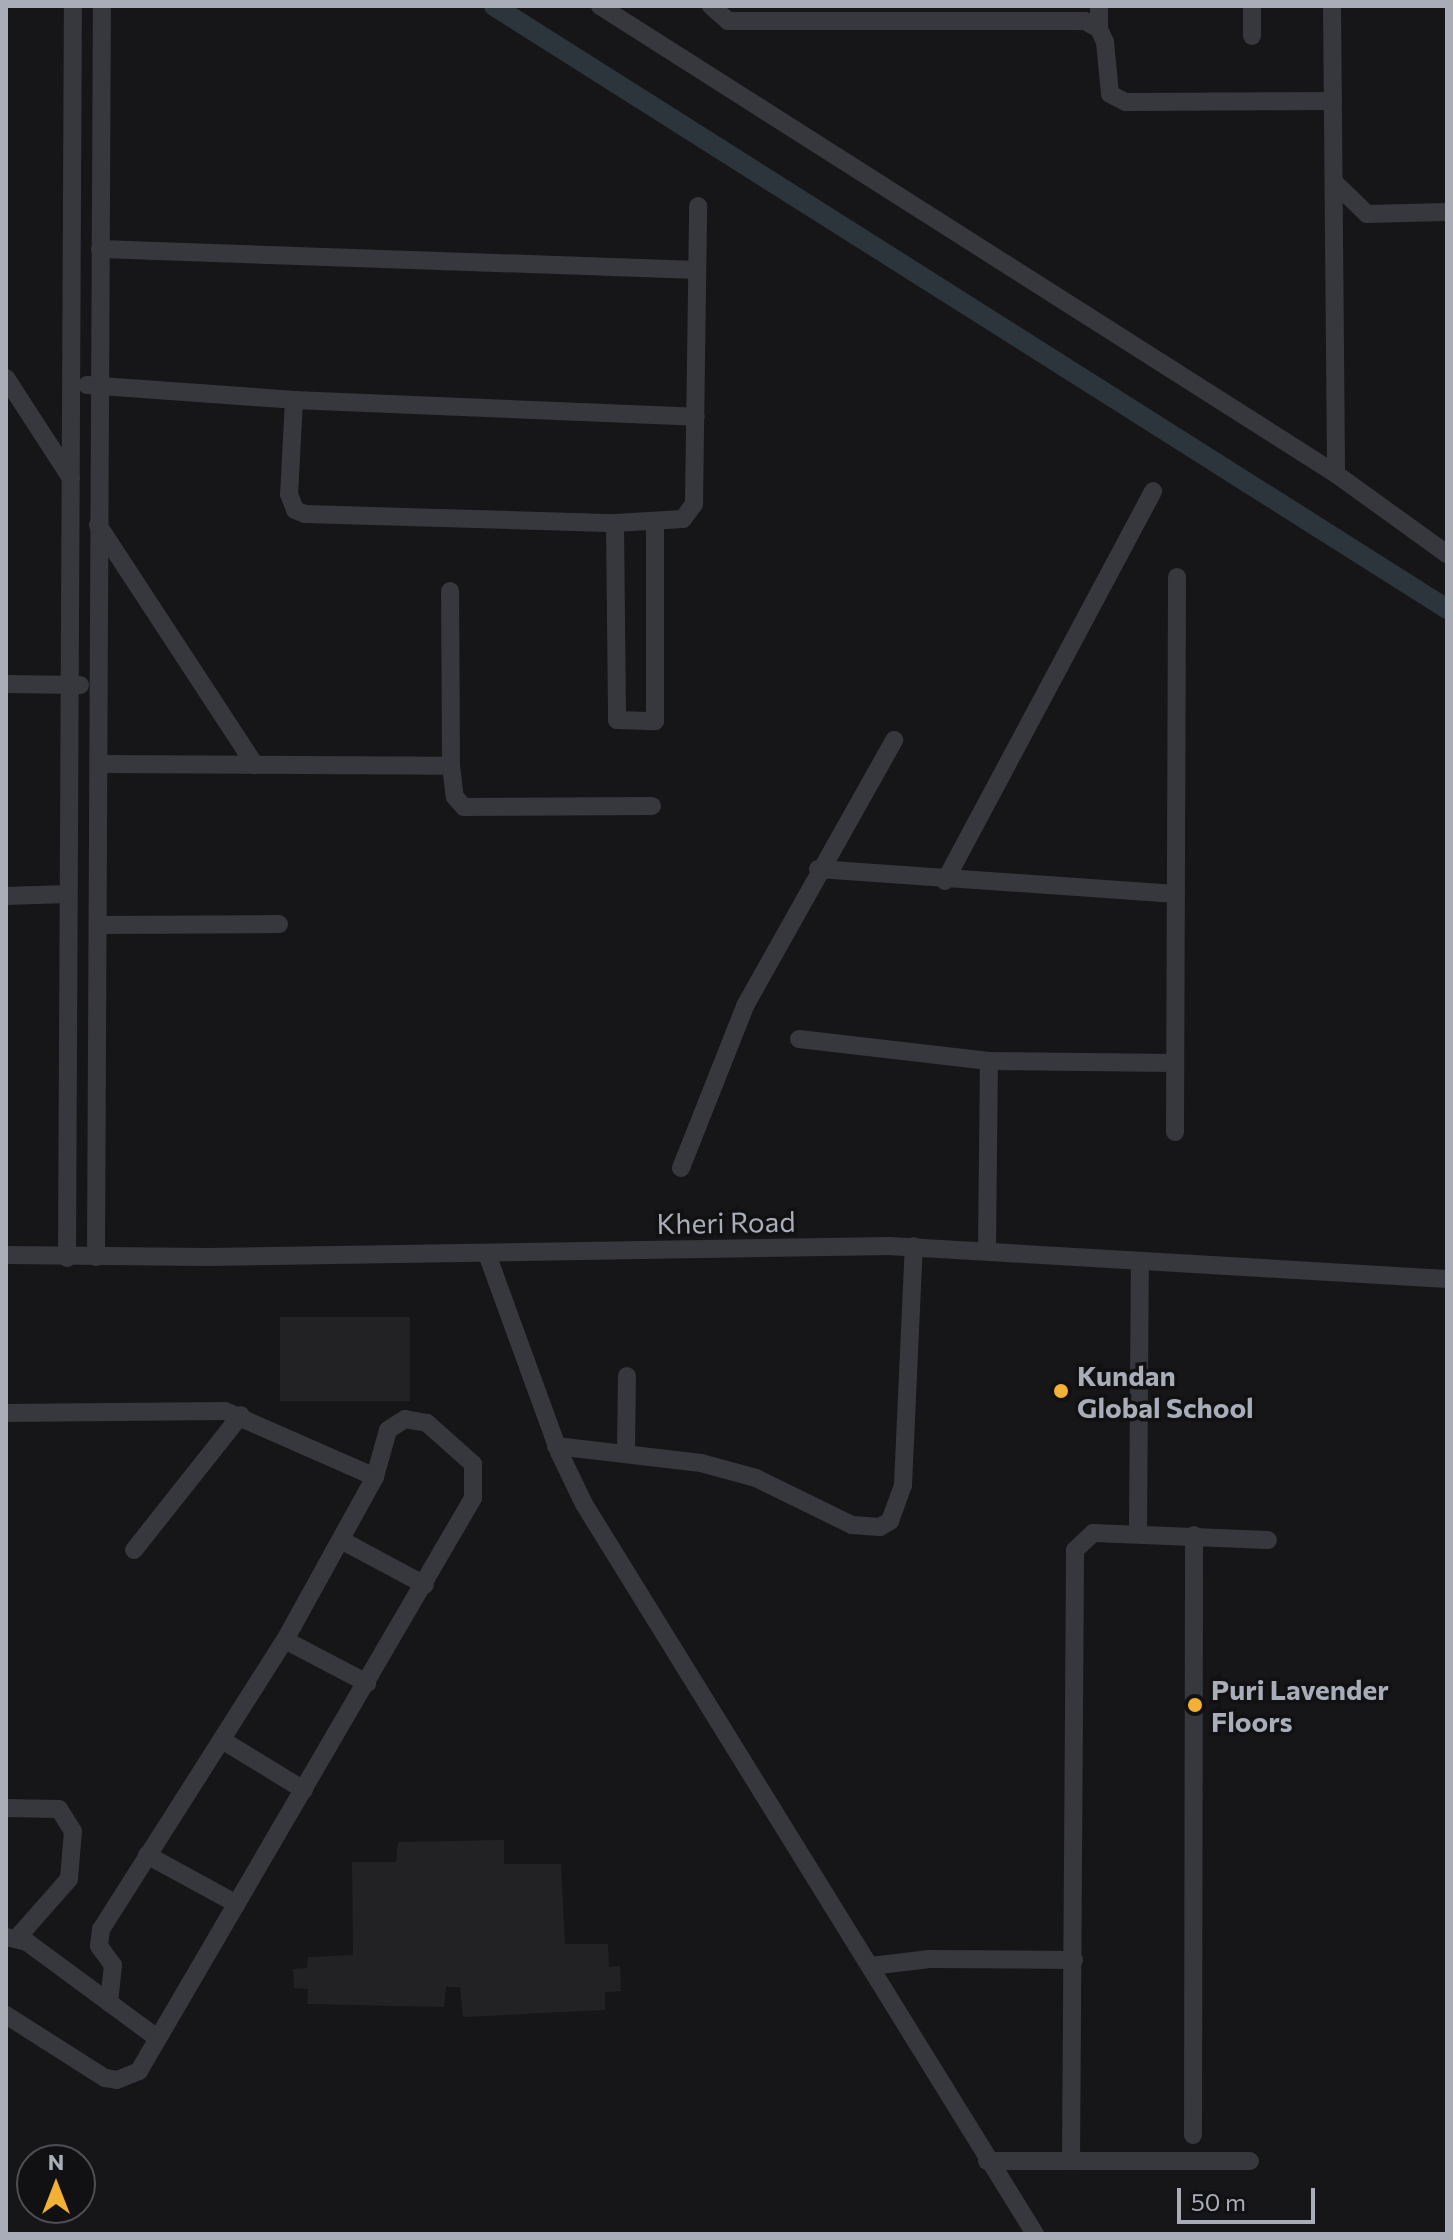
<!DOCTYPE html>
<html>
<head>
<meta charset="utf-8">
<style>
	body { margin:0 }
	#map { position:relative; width:1453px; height:2240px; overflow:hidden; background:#161618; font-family:Commissioner,sans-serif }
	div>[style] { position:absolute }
	.built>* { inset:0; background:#222225; transform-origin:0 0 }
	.canal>* { height:20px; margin:-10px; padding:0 10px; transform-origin:10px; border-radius:10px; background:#2c353c }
	.minor>* { height:18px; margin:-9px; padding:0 9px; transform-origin:9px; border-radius:9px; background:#37383d }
	.dots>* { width:22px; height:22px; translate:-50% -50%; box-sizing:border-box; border:4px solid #111113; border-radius:50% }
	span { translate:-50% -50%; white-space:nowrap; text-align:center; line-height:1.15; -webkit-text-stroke:7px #111113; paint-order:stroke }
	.street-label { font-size:28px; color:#a8adb8 }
	.poi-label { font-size:28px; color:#a8adb8; font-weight:700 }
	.left { translate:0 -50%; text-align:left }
	.frame { position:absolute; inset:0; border:8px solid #a8adb8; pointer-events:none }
	.north { position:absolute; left:16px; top:2144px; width:80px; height:80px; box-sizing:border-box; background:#111113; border:2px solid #4d4f55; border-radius:50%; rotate:0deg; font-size:22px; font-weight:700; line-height:32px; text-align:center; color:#a8adb8 }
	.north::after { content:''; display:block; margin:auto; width:28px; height:36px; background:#f2b134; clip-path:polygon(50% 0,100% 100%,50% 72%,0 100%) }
	.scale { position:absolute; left:1177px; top:2188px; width:138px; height:36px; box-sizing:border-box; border:4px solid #a8adb8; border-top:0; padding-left:10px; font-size:24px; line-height:28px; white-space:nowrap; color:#a8adb8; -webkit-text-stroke:6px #111113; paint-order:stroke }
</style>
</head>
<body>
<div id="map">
	<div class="built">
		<div style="left:280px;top:1317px;width:130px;height:84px"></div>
		<div style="clip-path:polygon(504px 1840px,504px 1864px,561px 1864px,565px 1944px,608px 1944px,609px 1967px,620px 1966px,621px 1991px,605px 1992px,605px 2010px,463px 2017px,460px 1987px,446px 1987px,444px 2007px,307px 2004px,308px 1989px,294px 1988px,293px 1969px,307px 1968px,308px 1957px,353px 1955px,352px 1862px,396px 1862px,398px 1842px)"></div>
	</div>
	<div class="canal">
		<div style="left:494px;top:6px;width:1128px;rotate:32.32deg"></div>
	</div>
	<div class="minor">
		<div style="left:600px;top:6px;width:872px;rotate:32.45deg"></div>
		<div style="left:1336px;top:474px;width:137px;rotate:35.8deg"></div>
		<div style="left:711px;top:6px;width:23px;rotate:41deg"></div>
		<div style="left:728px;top:21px;width:357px"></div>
		<div style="left:1085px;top:21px;width:16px;rotate:30deg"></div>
		<div style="left:1099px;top:29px;width:14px;rotate:65deg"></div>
		<div style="left:1105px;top:42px;width:52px;rotate:84.5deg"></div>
		<div style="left:1110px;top:94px;width:18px;rotate:27deg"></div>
		<div style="left:1126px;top:102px;width:207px;rotate:-0.3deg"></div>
		<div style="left:1252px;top:6px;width:30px;rotate:90deg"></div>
		<div style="left:1332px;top:6px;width:468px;rotate:89.5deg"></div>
		<div style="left:1099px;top:29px;width:23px;rotate:-90deg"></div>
		<div style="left:1334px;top:182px;width:46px;rotate:44.1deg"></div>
		<div style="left:1367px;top:214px;width:80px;rotate:-1.4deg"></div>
		<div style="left:100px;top:249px;width:597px;rotate:2.01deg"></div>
		<div style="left:6px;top:378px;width:119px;rotate:57deg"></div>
		<div style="left:87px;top:385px;width:208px;rotate:4.1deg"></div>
		<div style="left:294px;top:400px;width:402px;rotate:2.4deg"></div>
		<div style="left:294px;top:400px;width:94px;rotate:93deg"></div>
		<div style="left:289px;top:494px;width:17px;rotate:69deg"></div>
		<div style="left:295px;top:510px;width:11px;rotate:22deg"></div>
		<div style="left:305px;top:514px;width:310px;rotate:1.7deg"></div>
		<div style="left:615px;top:523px;width:68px;rotate:-3.4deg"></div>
		<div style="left:683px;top:519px;width:19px;rotate:-54deg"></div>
		<div style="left:694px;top:504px;width:298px;rotate:-89.2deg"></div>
		<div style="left:615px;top:523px;width:197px;rotate:89.4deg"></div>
		<div style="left:617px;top:720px;width:38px;rotate:2deg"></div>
		<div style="left:655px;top:721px;width:198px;rotate:-90deg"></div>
		<div style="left:98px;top:525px;width:287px;rotate:56.8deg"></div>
		<div style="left:6px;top:684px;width:74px;rotate:0.8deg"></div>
		<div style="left:99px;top:764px;width:352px;rotate:0.3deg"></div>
		<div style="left:451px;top:766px;width:175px;rotate:-90.3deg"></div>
		<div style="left:451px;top:766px;width:31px;rotate:83deg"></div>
		<div style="left:455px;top:797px;width:13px;rotate:48deg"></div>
		<div style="left:464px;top:807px;width:188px;rotate:-0.3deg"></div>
		<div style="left:818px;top:869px;width:359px;rotate:4deg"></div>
		<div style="left:945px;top:881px;width:442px;rotate:-61.9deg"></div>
		<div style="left:6px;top:896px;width:62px;rotate:-1.8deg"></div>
		<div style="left:98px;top:925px;width:181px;rotate:-0.3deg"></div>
		<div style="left:799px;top:1039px;width:191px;rotate:6.6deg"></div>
		<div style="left:989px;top:1061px;width:186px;rotate:0.6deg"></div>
		<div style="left:1175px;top:1132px;width:555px;rotate:-89.79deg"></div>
		<div style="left:681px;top:1168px;width:174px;rotate:-68.4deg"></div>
		<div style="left:745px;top:1006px;width:305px;rotate:-60.7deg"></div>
		<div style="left:987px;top:1248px;width:187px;rotate:-89.4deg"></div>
		<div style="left:487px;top:1254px;width:211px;rotate:70deg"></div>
		<div style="left:559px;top:1452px;width:58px;rotate:64.3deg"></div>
		<div style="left:584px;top:1504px;width:858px;rotate:58.29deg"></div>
		<div style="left:6px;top:1255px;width:201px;rotate:0.6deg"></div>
		<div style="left:207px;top:1257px;width:682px;rotate:-0.92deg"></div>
		<div style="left:889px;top:1246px;width:559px;rotate:3.38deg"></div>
		<div style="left:96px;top:1257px;width:1251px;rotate:-89.73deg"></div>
		<div style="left:67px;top:1258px;width:1252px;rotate:-89.73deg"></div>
		<div style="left:6px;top:1413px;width:219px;rotate:-0.5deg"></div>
		<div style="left:225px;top:1411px;width:164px;rotate:23.7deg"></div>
		<div style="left:556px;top:1446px;width:146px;rotate:6.7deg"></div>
		<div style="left:701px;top:1463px;width:57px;rotate:15.3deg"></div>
		<div style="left:756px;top:1478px;width:107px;rotate:26.1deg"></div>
		<div style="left:852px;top:1525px;width:28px;rotate:4deg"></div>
		<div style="left:880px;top:1527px;width:12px;rotate:-31deg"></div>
		<div style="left:890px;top:1521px;width:38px;rotate:-70deg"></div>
		<div style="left:903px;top:1485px;width:239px;rotate:-87.4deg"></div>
		<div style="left:626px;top:1453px;width:77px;rotate:-89.3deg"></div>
		<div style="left:1138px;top:1532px;width:268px;rotate:-89.6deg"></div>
		<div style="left:341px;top:1540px;width:95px;rotate:28.2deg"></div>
		<div style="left:134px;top:1550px;width:172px;rotate:-51.6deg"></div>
		<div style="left:285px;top:1640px;width:93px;rotate:27.7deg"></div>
		<div style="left:222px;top:1740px;width:96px;rotate:31.4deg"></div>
		<div style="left:6px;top:1808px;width:53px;rotate:1.1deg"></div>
		<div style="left:59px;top:1809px;width:26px;rotate:58deg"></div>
		<div style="left:73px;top:1831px;width:48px;rotate:94.8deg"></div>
		<div style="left:69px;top:1879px;width:79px;rotate:131.4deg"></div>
		<div style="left:147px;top:1855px;width:102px;rotate:28.6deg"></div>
		<div style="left:6px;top:1937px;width:22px;rotate:13deg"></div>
		<div style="left:27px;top:1942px;width:160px;rotate:36.4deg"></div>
		<div style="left:871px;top:1966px;width:59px;rotate:-6.8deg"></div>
		<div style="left:930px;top:1959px;width:144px;rotate:0.4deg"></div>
		<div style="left:6px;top:2015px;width:117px;rotate:32.5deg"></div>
		<div style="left:105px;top:2078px;width:12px;rotate:9deg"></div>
		<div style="left:117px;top:2080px;width:24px;rotate:-22deg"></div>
		<div style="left:139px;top:2071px;width:663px;rotate:-59.76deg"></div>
		<div style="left:473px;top:1498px;width:34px;rotate:-90deg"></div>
		<div style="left:473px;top:1464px;width:62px;rotate:-138.3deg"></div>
		<div style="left:427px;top:1423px;width:22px;rotate:-170deg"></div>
		<div style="left:405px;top:1419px;width:20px;rotate:147deg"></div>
		<div style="left:388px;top:1430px;width:49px;rotate:105.5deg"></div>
		<div style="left:375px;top:1477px;width:184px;rotate:118.9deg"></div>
		<div style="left:286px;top:1638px;width:345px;rotate:122.4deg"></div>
		<div style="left:101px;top:1929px;width:17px;rotate:97deg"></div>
		<div style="left:99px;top:1946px;width:24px;rotate:54deg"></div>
		<div style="left:113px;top:1965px;width:38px;rotate:96deg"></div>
		<div style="left:1193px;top:2135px;width:600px;rotate:-89.9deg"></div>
		<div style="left:987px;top:2161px;width:263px"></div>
		<div style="left:1071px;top:2161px;width:611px;rotate:-89.62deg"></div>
		<div style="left:1075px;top:1550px;width:25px;rotate:-43deg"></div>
		<div style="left:1093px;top:1533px;width:175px;rotate:2.3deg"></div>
	</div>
	<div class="dots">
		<div style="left:1061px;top:1391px;background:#f2b134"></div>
		<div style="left:1195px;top:1705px;background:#f2b134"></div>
	</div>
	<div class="street-label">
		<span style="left:726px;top:1222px;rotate:-1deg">Kheri Road</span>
	</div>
	<div class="poi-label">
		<span class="left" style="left:1077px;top:1391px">Kundan<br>Global School</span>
		<span class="left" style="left:1211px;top:1705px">Puri Lavender<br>Floors</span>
	</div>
	<div class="frame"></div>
	<div class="north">N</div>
	<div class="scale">50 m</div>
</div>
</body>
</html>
